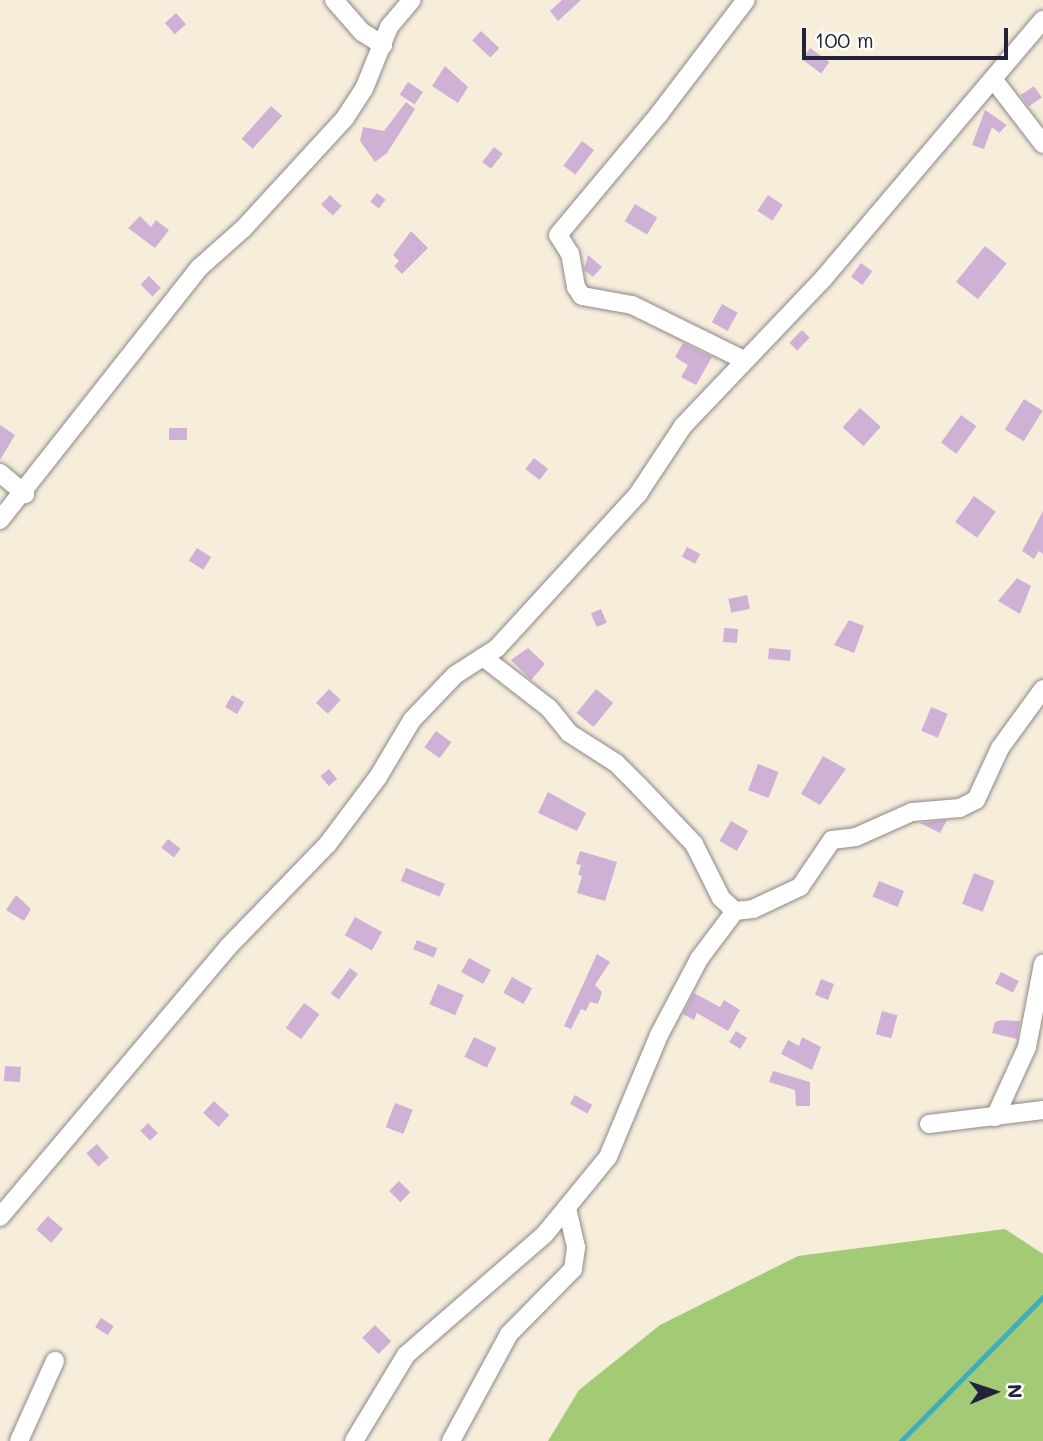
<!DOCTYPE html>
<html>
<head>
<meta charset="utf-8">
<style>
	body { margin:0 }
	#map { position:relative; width:1043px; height:1441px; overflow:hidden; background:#f7eddb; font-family:Mali,sans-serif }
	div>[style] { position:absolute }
	.green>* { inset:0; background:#a3ca75 }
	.stream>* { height:4.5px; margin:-2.25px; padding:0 2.25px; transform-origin:2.25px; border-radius:2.25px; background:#40acbe }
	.building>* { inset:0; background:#d0b1d6; transform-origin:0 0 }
	.roads { filter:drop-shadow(0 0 2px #8c888b) drop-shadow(0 0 2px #8c888b) }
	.street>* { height:18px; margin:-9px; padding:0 9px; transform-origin:9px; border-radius:9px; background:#fff }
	span { translate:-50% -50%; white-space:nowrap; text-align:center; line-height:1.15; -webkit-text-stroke:5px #fdfcf7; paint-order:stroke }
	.north { position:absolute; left:959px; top:1357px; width:70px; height:70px; -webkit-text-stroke:5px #fdfcf7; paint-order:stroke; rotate:88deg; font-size:19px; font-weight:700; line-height:28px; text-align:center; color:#22223b }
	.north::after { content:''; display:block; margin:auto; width:24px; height:32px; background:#22223b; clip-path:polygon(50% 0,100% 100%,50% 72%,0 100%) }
	.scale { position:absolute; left:802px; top:28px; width:206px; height:32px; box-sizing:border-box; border:4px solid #22223b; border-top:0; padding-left:9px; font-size:21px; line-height:24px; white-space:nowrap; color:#22223b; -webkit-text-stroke:5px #fdfcf7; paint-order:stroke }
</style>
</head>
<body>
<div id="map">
	<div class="green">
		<div style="clip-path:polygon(1005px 1229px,1043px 1254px,1043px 1441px,548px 1441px,579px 1390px,660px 1325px,798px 1256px)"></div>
	</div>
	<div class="stream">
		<div style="left:901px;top:1441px;width:202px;rotate:-45.4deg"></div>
	</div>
	<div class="building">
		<div style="clip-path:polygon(562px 0,581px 0,558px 21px,550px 11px)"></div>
		<div style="left:176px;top:13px;width:15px;height:15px;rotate:48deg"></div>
		<div style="left:481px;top:31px;width:25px;height:13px;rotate:43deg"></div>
		<div style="left:810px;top:48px;width:24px;height:14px;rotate:36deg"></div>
		<div style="clip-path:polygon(445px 66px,468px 87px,458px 103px,432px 86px)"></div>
		<div style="left:408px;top:82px;width:18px;height:15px;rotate:34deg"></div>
		<div style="left:1034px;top:86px;width:14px;height:16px;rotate:56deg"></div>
		<div style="clip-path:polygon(406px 102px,415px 109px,387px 153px,375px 162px,360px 141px,363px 127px,384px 131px)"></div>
		<div style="left:271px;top:106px;width:15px;height:44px;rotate:42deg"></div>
		<div style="clip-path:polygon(985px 110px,1007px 125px,999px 133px,992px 127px,984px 149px,972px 145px)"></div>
		<div style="left:582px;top:141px;width:15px;height:31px;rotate:37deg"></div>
		<div style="left:494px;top:147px;width:11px;height:19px;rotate:38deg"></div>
		<div style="left:377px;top:193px;width:11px;height:11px;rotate:38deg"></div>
		<div style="left:330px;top:195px;width:16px;height:13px;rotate:43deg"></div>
		<div style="left:768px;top:195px;width:18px;height:19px;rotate:34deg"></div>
		<div style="left:635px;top:204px;width:26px;height:20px;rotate:31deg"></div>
		<div style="clip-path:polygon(140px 216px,151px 227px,156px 220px,169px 230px,155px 248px,128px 228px)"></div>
		<div style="clip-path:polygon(411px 231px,428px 248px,402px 274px,394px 266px,399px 261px,393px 255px)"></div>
		<div style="left:985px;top:246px;width:28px;height:46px;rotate:39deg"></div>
		<div style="clip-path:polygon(588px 255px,602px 267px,593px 277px,584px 270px)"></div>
		<div style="left:861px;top:263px;width:14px;height:17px;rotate:36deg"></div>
		<div style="left:149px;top:276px;width:17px;height:12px;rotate:45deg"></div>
		<div style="left:722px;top:304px;width:18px;height:21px;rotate:29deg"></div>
		<div style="left:802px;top:330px;width:11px;height:18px;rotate:45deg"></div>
		<div style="clip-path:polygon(683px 343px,712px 357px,696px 385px,681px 377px,688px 365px,675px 357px)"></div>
		<div style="left:1024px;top:399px;width:22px;height:36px;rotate:32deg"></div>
		<div style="left:860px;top:408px;width:28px;height:26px;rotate:42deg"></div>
		<div style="left:961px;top:415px;width:19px;height:34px;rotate:36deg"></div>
		<div style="clip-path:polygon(0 425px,15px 435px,0 460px)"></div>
		<div style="left:169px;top:428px;width:18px;height:12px"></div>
		<div style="left:534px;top:458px;width:18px;height:14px;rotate:38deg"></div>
		<div style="left:974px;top:496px;width:27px;height:32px;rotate:36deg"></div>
		<div style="clip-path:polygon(1043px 511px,1043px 554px,1039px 551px,1034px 559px,1022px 551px)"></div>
		<div style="left:687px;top:547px;width:15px;height:11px;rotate:28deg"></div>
		<div style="left:197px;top:548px;width:17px;height:15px;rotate:33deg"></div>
		<div style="clip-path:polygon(1017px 578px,1031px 586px,1020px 614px,998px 601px)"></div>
		<div style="left:747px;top:595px;width:14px;height:19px;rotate:78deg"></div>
		<div style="left:601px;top:609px;width:15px;height:11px;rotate:67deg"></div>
		<div style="clip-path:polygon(849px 620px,864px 626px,854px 653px,834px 645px)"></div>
		<div style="left:724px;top:628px;width:14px;height:14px;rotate:4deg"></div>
		<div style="clip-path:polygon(528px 648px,545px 664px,531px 680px,511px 660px)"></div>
		<div style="left:769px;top:648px;width:22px;height:11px;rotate:5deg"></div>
		<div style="left:329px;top:689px;width:16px;height:19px;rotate:43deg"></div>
		<div style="left:596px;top:689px;width:22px;height:31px;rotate:39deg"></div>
		<div style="left:232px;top:695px;width:14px;height:14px;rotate:30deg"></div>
		<div style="left:931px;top:707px;width:18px;height:26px;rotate:22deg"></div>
		<div style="left:436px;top:731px;width:19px;height:20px;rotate:36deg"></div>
		<div style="clip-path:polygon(823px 756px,846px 769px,820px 805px,801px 794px)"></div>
		<div style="left:758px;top:764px;width:22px;height:28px;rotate:21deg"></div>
		<div style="left:329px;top:769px;width:13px;height:11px;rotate:51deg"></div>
		<div style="clip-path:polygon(548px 792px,586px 813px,577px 831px,538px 813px)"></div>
		<div style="clip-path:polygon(947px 820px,940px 833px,920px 823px)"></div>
		<div style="left:731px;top:821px;width:20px;height:23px;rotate:30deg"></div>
		<div style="left:168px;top:839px;width:16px;height:11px;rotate:38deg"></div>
		<div style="clip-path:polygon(580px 851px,617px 862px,605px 901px,577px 893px,582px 876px,578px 875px,581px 865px,576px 864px)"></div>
		<div style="left:406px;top:868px;width:42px;height:14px;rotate:22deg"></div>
		<div style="left:974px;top:873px;width:22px;height:33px;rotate:21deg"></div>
		<div style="left:879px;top:881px;width:27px;height:17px;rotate:22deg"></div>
		<div style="clip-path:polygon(16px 895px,31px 909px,24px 921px,6px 910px)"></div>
		<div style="left:355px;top:917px;width:31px;height:21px;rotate:29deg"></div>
		<div style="left:417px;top:940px;width:22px;height:10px;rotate:22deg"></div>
		<div style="clip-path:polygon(597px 954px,610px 962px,595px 985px,602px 992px,598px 1004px,590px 1002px,586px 1011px,581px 1009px,571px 1029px,564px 1026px)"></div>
		<div style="left:469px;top:958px;width:25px;height:16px;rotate:29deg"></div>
		<div style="left:350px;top:968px;width:10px;height:32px;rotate:37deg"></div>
		<div style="left:1001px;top:972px;width:20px;height:13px;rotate:27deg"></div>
		<div style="left:512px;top:977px;width:23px;height:18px;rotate:29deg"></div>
		<div style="left:821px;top:979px;width:14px;height:17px;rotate:21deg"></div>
		<div style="left:438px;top:984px;width:28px;height:22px;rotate:23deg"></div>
		<div style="clip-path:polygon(694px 993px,720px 1007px,724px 1000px,740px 1010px,728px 1031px,697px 1013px,694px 1020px,683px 1014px)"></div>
		<div style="left:304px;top:1003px;width:19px;height:31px;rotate:36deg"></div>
		<div style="left:882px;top:1011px;width:16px;height:24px;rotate:15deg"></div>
		<div style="clip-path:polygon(1002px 1020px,1020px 1021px,1017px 1039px,992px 1033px,995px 1022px)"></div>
		<div style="left:736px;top:1031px;width:13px;height:13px;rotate:32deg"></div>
		<div style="left:474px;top:1037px;width:25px;height:22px;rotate:26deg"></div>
		<div style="clip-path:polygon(802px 1037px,821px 1047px,812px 1070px,781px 1054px,788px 1040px,799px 1046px)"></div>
		<div style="left:5px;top:1066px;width:16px;height:15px;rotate:4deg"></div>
		<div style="clip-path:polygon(773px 1071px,810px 1082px,810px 1106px,796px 1106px,795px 1090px,769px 1082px)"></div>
		<div style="left:575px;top:1095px;width:20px;height:10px;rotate:30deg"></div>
		<div style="left:214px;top:1101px;width:21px;height:16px;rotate:43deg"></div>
		<div style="left:395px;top:1103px;width:19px;height:26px;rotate:21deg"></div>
		<div style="left:148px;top:1123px;width:14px;height:11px;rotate:45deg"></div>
		<div style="left:97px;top:1144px;width:18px;height:14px;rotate:49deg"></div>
		<div style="left:399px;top:1181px;width:16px;height:14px;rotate:45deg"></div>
		<div style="left:48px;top:1216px;width:20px;height:18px;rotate:41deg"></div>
		<div style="left:101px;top:1318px;width:15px;height:11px;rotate:32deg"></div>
		<div style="left:375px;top:1325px;width:23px;height:18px;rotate:45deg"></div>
	</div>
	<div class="roads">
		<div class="street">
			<div style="left:334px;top:0;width:43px;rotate:48.8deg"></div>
			<div style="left:362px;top:32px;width:25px;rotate:32deg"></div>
			<div style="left:993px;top:79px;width:82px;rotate:52.4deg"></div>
			<div style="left:744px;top:360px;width:125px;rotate:-153.8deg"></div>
			<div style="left:632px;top:305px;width:51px;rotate:-169.8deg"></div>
			<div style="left:582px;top:296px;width:11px;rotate:-124deg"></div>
			<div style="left:576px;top:287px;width:34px;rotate:-100deg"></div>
			<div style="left:570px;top:254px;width:22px;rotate:-122deg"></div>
			<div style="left:558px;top:235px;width:158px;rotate:-50.1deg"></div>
			<div style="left:659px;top:114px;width:143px;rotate:-52.7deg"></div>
			<div style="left:0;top:473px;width:33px;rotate:40deg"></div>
			<div style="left:0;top:520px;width:321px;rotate:-51.7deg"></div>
			<div style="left:199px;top:268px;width:59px;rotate:-41.6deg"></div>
			<div style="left:243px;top:229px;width:151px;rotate:-47.4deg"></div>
			<div style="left:345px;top:118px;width:35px;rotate:-57deg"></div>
			<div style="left:364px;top:89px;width:67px;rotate:-68deg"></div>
			<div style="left:389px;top:27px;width:35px;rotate:-50deg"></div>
			<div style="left:483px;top:657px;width:83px;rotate:37.7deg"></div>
			<div style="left:549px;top:708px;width:32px;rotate:51deg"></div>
			<div style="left:569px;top:733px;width:56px;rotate:32.6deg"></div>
			<div style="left:616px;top:763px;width:33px;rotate:45deg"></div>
			<div style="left:639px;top:786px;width:80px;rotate:46.5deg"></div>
			<div style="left:694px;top:844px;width:60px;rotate:63.4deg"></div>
			<div style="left:721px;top:898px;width:19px;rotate:43deg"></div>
			<div style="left:735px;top:911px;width:18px;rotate:-6deg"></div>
			<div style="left:753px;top:909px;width:52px;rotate:-25.1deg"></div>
			<div style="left:800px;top:887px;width:57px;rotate:-55.8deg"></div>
			<div style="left:832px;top:840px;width:24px;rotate:-7deg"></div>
			<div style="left:856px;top:837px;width:61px;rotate:-24.1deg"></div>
			<div style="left:912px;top:812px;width:48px;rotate:-4.8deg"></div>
			<div style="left:960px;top:808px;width:18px;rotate:-27deg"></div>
			<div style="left:976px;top:800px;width:57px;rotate:-65.2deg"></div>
			<div style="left:1000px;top:748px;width:73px;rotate:-53.9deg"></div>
			<div style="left:995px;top:1117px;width:77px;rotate:-65.4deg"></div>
			<div style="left:1027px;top:1047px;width:85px;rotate:-79.1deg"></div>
			<div style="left:929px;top:1124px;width:115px;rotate:-7deg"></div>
			<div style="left:0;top:1217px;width:353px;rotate:-49.8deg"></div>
			<div style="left:228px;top:947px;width:142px;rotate:-45.9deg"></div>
			<div style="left:327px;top:845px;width:85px;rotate:-53.1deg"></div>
			<div style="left:378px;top:777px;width:66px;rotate:-59.2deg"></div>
			<div style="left:412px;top:720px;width:62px;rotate:-46.3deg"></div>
			<div style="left:455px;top:675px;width:50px;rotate:-32.7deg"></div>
			<div style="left:497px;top:648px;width:209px;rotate:-47.5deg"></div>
			<div style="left:638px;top:494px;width:82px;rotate:-56.5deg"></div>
			<div style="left:683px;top:426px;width:203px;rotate:-46.4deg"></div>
			<div style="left:823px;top:279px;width:340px;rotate:-49.7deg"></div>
			<div style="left:19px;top:1441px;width:88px;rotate:-65.8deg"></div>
			<div style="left:354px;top:1441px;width:100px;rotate:-58.8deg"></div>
			<div style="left:406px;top:1355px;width:184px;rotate:-41deg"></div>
			<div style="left:545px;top:1234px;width:99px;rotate:-50.7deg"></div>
			<div style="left:608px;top:1157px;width:132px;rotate:-67.3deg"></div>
			<div style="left:659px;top:1035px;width:86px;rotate:-62.2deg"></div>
			<div style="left:699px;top:959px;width:60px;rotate:-53.1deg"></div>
			<div style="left:451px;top:1441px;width:122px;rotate:-61.5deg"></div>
			<div style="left:509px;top:1334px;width:91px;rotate:-45.4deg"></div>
			<div style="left:573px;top:1269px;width:22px;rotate:-82deg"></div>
			<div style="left:576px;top:1247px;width:39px;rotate:-103deg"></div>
		</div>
	</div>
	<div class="north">N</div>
	<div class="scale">100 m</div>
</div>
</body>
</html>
